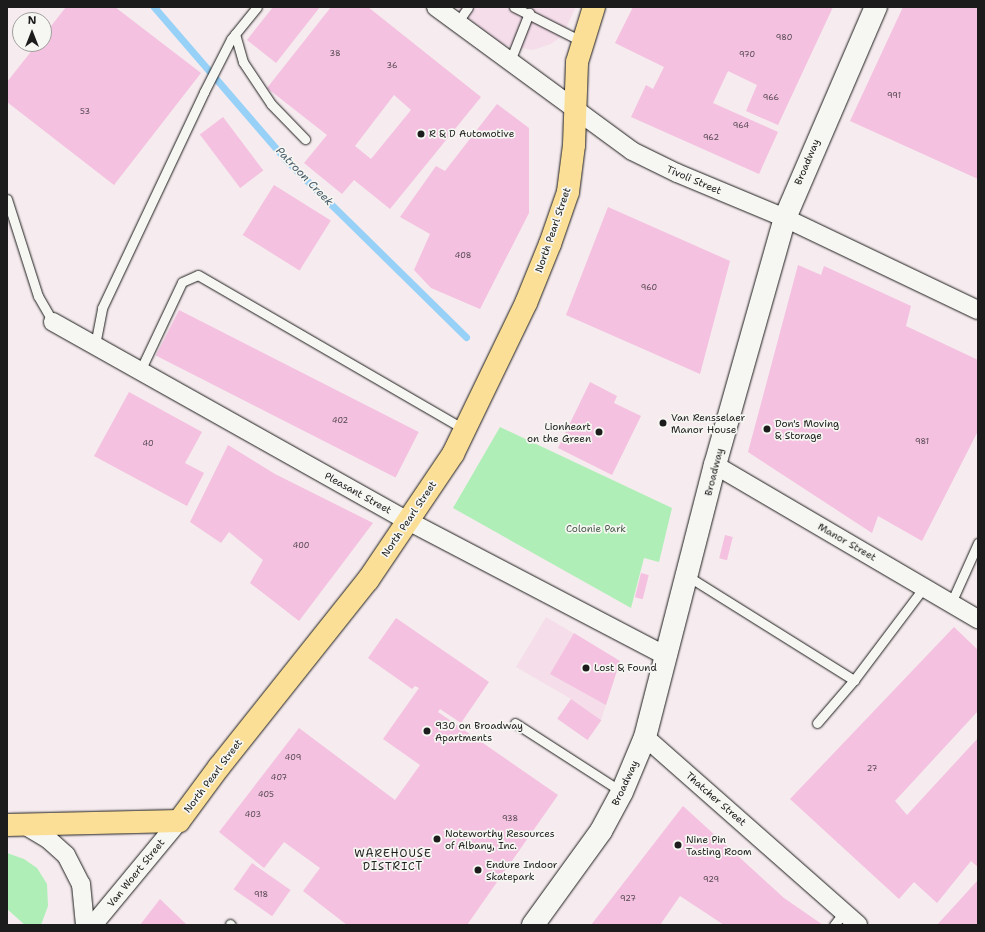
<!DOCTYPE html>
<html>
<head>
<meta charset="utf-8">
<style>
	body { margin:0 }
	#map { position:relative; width:985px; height:932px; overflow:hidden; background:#f6ebee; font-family:"Shantell Sans",sans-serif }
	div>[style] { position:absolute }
	.built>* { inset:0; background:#f5deea }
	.green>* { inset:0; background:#afefb7 }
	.stream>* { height:7px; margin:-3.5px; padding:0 3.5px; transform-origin:3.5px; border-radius:3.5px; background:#97d1f7 }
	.building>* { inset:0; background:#f4c1e0; transform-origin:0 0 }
	.roads { filter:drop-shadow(0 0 1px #1c1c1c) drop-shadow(0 0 1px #1c1c1c) }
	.service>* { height:9px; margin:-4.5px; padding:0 4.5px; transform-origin:4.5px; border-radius:4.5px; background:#f6f6f2 }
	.minor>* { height:18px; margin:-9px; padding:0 9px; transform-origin:9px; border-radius:9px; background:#f6f6f2 }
	.tertiary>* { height:22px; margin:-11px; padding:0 11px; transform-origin:11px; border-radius:11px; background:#f6f6f2 }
	.primary>* { height:22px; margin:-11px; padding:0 11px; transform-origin:11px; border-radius:11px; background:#fbdf96 }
	.dots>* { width:11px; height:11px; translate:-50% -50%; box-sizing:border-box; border:2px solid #f6f6f2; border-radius:50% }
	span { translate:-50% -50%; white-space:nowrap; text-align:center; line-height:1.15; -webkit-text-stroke:3.5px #f6f6f2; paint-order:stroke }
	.number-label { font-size:8px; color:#52454d }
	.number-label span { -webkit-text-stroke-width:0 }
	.poi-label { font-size:10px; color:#1c1c1c }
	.left { translate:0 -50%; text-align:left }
	.right { translate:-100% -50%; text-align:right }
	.street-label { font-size:10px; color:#1c1c1c }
	.park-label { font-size:10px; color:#485b4a }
	.water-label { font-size:11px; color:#475b69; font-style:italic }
	.neighbourhood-label { font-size:11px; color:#1c1c1c; letter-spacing:1px }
	.frame { position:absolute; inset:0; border:8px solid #1c1c1c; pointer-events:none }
	.north { position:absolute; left:12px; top:12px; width:40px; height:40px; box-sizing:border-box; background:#f6f6f2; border:1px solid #9f9f9c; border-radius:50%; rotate:0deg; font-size:11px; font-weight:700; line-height:16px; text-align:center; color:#1c1c1c }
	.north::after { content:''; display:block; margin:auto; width:14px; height:18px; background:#1c1c1c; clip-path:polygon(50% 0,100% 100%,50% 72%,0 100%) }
</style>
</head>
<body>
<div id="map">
	<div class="built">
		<div style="clip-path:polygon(456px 7px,576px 7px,562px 36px,551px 44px,533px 50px,498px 44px)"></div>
		<div style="clip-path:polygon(546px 617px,620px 661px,601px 720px,571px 699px,516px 667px)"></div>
	</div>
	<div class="green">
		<div style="clip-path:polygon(500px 427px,672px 508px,659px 562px,644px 558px,631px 608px,453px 508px)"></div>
		<div style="clip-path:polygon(7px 853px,24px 859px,37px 868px,47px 884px,48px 906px,41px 925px,25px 925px,7px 909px)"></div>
	</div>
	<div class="stream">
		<div style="left:154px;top:7px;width:203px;rotate:49.2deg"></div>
		<div style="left:287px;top:161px;width:251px;rotate:44.5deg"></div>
	</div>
	<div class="building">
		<div style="clip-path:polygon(66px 7px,115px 7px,201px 73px,114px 185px,7px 102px,7px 82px,37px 44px,44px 44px,44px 35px)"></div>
		<div style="clip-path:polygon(273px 7px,320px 7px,276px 63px,247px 40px)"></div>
		<div style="clip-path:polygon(evenodd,331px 7px,368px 7px,481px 97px,390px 209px,354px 180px,342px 194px,304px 163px,327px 135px,267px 88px,331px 7px,394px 95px,411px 110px,371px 159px,355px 146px,394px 95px)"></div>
		<div style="clip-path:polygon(633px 7px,833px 7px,778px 125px,746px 111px,757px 85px,728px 71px,713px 103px,778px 132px,759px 174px,631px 117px,646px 85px,653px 89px,664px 67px,615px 43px)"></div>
		<div style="clip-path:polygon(903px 7px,978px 7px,978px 179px,850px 121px)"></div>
		<div style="clip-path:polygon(497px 104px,529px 128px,529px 213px,480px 309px,431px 288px,414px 270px,430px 234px,400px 217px,436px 166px,445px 171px)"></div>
		<div style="left:223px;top:117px;width:67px;height:29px;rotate:53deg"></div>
		<div style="left:274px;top:185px;width:67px;height:59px;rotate:32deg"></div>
		<div style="clip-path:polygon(608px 207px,730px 261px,700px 374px,566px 315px)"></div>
		<div style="clip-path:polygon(798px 265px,821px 275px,824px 266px,911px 306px,906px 326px,978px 360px,978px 431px,922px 541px,878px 516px,872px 533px,748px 452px)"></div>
		<div style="left:179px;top:310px;width:269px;height:51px;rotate:27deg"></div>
		<div style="clip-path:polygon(590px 382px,617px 396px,614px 403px,641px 416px,612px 475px,558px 448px)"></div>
		<div style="clip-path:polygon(129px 392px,202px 432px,185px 463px,204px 473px,187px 506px,94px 456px)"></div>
		<div style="clip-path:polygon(228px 445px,275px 474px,373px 523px,299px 621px,250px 583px,263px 560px,229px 532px,221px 543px,190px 522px)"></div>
		<div style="left:725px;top:535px;width:8px;height:24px;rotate:14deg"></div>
		<div style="left:641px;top:573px;width:8px;height:25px;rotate:14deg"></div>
		<div style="clip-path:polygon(396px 618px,489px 682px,461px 723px,440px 709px,438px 712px,558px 795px,467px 925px,347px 925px,303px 891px,320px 868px,284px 842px,264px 868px,219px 832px,299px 728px,395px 800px,420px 765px,383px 739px,419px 688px,415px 686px,412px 689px,368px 658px)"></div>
		<div style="clip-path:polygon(954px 627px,978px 650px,978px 711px,895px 801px,907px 815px,978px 738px,978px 867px,971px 861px,937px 903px,914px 882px,899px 899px,790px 799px)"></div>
		<div style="clip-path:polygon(574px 633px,620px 661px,606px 705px,550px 674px)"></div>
		<div style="left:571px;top:699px;width:37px;height:24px;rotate:35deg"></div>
		<div style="clip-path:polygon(683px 806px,784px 898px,823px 925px,724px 925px,680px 896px,660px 925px,591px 925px)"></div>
		<div style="left:252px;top:863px;width:47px;height:32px;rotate:35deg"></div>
		<div style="clip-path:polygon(978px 880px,978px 925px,937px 925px)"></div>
		<div style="clip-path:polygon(160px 899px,187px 925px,140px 925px)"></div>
	</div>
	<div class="roads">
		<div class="service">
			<div style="left:514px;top:7px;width:77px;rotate:26.9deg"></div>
			<div style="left:457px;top:23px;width:19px;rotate:-55deg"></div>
			<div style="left:235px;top:34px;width:29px;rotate:74deg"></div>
			<div style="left:243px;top:62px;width:50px;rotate:56.3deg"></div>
			<div style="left:271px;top:104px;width:49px;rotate:45.8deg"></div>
			<div style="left:510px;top:61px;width:52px;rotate:-68.4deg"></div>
			<div style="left:7px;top:199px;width:102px;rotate:72.3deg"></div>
			<div style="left:38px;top:296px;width:30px;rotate:60deg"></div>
			<div style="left:95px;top:345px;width:38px;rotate:-79deg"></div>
			<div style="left:102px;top:308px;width:239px;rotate:-64.7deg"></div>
			<div style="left:204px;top:92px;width:59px;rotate:-63deg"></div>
			<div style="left:231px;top:39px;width:41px;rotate:-50.9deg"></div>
			<div style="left:140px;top:371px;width:98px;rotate:-64.7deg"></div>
			<div style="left:182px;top:282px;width:17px;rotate:-24deg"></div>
			<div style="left:198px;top:275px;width:309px;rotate:30.1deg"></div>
			<div style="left:689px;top:577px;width:195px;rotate:32deg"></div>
			<div style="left:854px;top:680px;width:116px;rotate:-53deg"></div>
			<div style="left:951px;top:603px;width:66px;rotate:-65.8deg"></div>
			<div style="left:515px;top:723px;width:127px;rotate:32.8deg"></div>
			<div style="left:817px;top:723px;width:57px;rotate:-49.3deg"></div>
			<div style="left:230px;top:924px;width:1px;rotate:45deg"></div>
			<div style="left:834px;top:925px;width:16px;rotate:-52deg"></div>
		</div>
		<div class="minor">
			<div style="left:436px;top:7px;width:243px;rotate:36.3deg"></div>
			<div style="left:632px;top:151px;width:50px;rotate:26.1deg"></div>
			<div style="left:677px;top:173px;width:117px;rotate:22.6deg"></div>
			<div style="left:785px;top:218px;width:214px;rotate:25.5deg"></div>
			<div style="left:53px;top:322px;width:407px;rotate:29.3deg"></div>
			<div style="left:408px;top:521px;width:291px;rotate:27.6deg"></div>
			<div style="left:715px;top:465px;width:305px;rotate:30.4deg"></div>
			<div style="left:645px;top:737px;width:284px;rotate:41.4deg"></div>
			<div style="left:26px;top:826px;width:26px;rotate:31deg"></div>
			<div style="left:48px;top:839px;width:24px;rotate:42deg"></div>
			<div style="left:66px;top:855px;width:33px;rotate:63deg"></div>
			<div style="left:81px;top:884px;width:41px;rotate:84.4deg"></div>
			<div style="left:93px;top:925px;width:135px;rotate:-50.4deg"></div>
		</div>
		<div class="tertiary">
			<div style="left:533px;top:925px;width:116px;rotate:-54.1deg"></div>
			<div style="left:601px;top:831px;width:44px;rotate:-61.7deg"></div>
			<div style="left:622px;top:792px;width:60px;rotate:-67.3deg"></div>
			<div style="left:645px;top:737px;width:281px;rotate:-75.6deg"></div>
			<div style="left:715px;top:465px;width:257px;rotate:-74.2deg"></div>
			<div style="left:785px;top:218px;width:230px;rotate:-66.7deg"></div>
		</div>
		<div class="primary">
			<div style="left:7px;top:825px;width:172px;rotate:-1.3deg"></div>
			<div style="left:179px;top:821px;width:67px;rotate:-53.5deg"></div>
			<div style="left:219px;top:767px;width:239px;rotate:-51.5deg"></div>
			<div style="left:368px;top:580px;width:152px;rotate:-56deg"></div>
			<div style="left:453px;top:454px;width:168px;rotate:-64.2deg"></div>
			<div style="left:526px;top:303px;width:64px;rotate:-67.9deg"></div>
			<div style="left:550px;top:244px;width:55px;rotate:-70.9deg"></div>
			<div style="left:568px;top:192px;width:47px;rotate:-82.7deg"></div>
			<div style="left:574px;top:145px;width:83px;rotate:-87.9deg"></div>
			<div style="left:577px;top:62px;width:58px;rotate:-72.8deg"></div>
		</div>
	</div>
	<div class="dots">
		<div style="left:421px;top:134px;background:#1c1c1c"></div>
		<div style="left:663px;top:423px;background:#1c1c1c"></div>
		<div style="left:767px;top:429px;background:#1c1c1c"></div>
		<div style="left:599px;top:432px;background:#1c1c1c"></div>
		<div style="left:586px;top:668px;background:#1c1c1c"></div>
		<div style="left:427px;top:731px;background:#1c1c1c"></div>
		<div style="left:437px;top:839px;background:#1c1c1c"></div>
		<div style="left:678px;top:845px;background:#1c1c1c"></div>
		<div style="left:478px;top:870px;background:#1c1c1c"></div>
	</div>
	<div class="number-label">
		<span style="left:784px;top:38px">980</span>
		<span style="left:335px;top:54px">38</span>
		<span style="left:747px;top:55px">970</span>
		<span style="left:392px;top:66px">36</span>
		<span style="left:894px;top:96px">991</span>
		<span style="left:771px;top:98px">966</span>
		<span style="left:85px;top:112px">53</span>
		<span style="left:741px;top:126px">964</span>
		<span style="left:711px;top:138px">962</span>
		<span style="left:463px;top:256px">408</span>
		<span style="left:649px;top:288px">960</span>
		<span style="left:340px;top:421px">402</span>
		<span style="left:922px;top:442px">981</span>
		<span style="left:148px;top:444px">40</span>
		<span style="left:301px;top:546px">400</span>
		<span style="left:293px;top:758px">409</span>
		<span style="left:872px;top:769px">27</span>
		<span style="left:279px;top:778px">407</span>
		<span style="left:266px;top:795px">405</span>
		<span style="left:253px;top:815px">403</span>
		<span style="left:510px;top:819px">938</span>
		<span style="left:711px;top:880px">929</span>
		<span style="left:261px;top:895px">918</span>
		<span style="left:628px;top:899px">927</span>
	</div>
	<div class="poi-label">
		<span class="left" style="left:429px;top:134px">R &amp; D Automotive</span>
		<span class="left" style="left:671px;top:423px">Van Rensselaer<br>Manor House</span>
		<span class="left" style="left:775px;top:429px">Don's Moving<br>&amp; Storage</span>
		<span class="right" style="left:591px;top:432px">Lionheart<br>on the Green</span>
		<span class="left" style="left:594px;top:668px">Lost &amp; Found</span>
		<span class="left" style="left:435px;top:731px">930 on Broadway<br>Apartments</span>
		<span class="left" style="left:445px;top:839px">Noteworthy Resources<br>of Albany, Inc.</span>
		<span class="left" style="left:686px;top:845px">Nine Pin<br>Tasting Room</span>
		<span class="left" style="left:486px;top:870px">Endure Indoor<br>Skatepark</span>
	</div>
	<div class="street-label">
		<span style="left:807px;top:162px;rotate:-67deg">Broadway</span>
		<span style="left:694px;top:180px;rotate:23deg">Tivoli Street</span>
		<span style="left:553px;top:230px;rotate:-71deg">North Pearl Street</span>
		<span style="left:714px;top:472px;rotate:-76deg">Broadway</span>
		<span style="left:358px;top:493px;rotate:29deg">Pleasant Street</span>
		<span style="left:409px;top:519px;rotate:-56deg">North Pearl Street</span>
		<span style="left:847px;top:542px;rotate:30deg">Manor Street</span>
		<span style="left:213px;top:776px;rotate:-53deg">North Pearl Street</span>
		<span style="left:625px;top:783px;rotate:-65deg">Broadway</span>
		<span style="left:716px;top:799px;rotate:41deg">Thatcher Street</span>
		<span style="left:136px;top:873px;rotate:-51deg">Van Woert Street</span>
	</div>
	<div class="park-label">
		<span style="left:596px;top:529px">Colonie Park</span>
	</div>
	<div class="water-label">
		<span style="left:304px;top:177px;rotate:46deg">Patroon Creek</span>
	</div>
	<div class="neighbourhood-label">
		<span style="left:393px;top:861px">WAREHOUSE<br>DISTRICT</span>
	</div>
	<div class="frame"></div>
	<div class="north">N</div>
</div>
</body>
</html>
